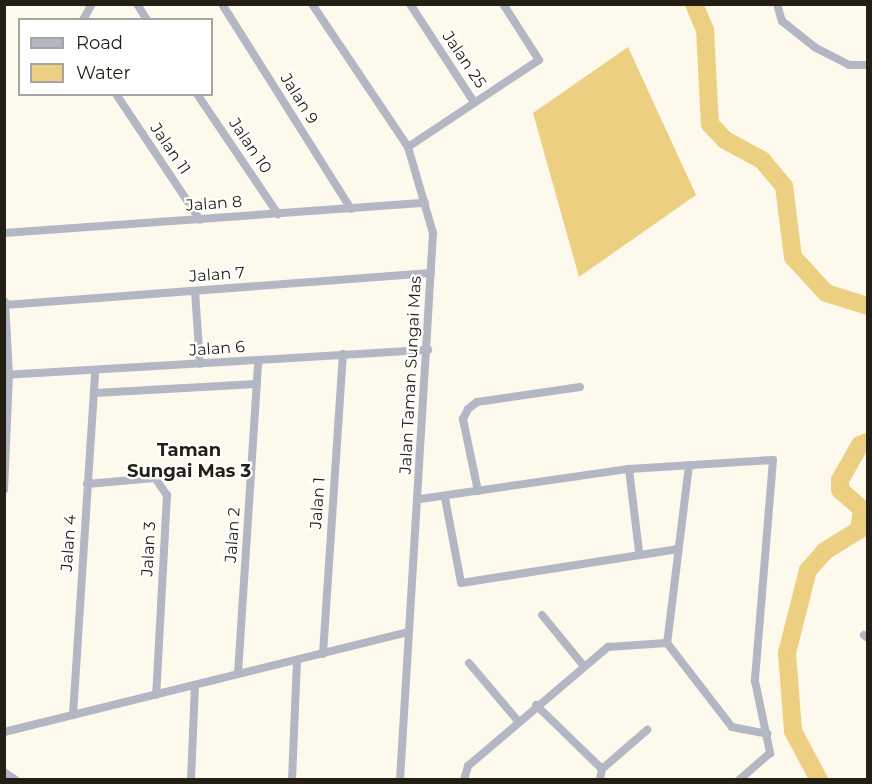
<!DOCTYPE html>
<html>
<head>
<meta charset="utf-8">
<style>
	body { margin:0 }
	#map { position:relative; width:872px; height:784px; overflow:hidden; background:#fef9ed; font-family:Montserrat,sans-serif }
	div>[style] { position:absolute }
	.water>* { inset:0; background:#edcf82 }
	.river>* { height:18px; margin:-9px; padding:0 9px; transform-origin:9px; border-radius:9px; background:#edcf82 }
	.minor>* { height:8px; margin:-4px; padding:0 4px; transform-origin:4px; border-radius:4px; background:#b3b6c3 }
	span { translate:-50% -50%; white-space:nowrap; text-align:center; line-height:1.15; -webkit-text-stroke:4.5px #fff; paint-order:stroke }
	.street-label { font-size:16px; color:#231f14 }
	.neighbourhood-label { font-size:18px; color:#231f14; font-weight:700 }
	.frame { position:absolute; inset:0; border:6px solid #231f14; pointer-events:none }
	.legend { position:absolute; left:18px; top:18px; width:195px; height:78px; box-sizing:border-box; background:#fff; border:2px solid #a7a5a1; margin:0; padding:8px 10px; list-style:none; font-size:18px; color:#231f14 }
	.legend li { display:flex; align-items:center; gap:12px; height:30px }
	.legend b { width:30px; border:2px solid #a7a5a1 }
</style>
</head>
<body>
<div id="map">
	<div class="water">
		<div style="clip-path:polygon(628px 47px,696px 195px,579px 277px,533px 113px)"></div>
	</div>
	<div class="river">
		<div style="left:694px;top:4px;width:28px;rotate:67deg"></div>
		<div style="left:705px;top:30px;width:94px;rotate:87deg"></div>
		<div style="left:710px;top:124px;width:22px;rotate:47deg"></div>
		<div style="left:725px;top:140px;width:42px;rotate:28.4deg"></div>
		<div style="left:762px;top:160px;width:34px;rotate:50deg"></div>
		<div style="left:784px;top:186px;width:72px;rotate:82.8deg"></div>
		<div style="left:793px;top:257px;width:49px;rotate:47.5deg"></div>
		<div style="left:826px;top:293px;width:44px;rotate:17.2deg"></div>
		<div style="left:819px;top:780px;width:55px;rotate:-118deg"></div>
		<div style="left:793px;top:731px;width:78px;rotate:-94.4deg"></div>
		<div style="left:787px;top:653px;width:86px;rotate:-75.8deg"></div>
		<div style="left:808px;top:570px;width:25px;rotate:-48deg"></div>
		<div style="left:825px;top:551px;width:40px;rotate:-32deg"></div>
		<div style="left:859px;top:530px;width:21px;rotate:-82deg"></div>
		<div style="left:862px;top:509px;width:29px;rotate:-139deg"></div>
		<div style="left:840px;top:490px;width:10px;rotate:-90deg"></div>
		<div style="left:840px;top:480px;width:40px;rotate:-60.3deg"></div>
		<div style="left:860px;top:445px;width:9px;rotate:-21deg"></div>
	</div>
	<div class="minor">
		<div style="left:137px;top:4px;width:19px;rotate:58deg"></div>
		<div style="left:222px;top:4px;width:242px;rotate:57.8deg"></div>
		<div style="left:312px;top:4px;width:172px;rotate:56.1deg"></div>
		<div style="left:408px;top:147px;width:90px;rotate:73.8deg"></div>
		<div style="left:433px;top:233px;width:548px;rotate:93.45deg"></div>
		<div style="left:410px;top:4px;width:117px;rotate:56.9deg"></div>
		<div style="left:777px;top:4px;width:18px;rotate:74deg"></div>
		<div style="left:782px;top:21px;width:43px;rotate:38.5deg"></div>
		<div style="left:816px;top:48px;width:37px;rotate:27deg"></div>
		<div style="left:849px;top:65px;width:19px"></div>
		<div style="left:83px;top:20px;width:18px;rotate:-61deg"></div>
		<div style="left:116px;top:94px;width:151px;rotate:56.3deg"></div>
		<div style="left:197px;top:94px;width:145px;rotate:56deg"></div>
		<div style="left:408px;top:147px;width:157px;rotate:-33.6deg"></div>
		<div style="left:539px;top:60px;width:67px;rotate:-122.7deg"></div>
		<div style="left:4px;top:233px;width:422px;rotate:-4.1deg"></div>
		<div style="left:195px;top:291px;width:73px;rotate:86.1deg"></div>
		<div style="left:5px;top:305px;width:427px;rotate:-4.3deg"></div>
		<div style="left:4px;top:375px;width:425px;rotate:-3.4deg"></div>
		<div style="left:95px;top:393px;width:162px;rotate:-3.2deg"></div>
		<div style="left:689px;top:465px;width:179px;rotate:97deg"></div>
		<div style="left:667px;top:643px;width:106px;rotate:52.3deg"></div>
		<div style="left:732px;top:727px;width:36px;rotate:11deg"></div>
		<div style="left:629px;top:469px;width:84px;rotate:83.1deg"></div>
		<div style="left:87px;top:484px;width:68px;rotate:-5deg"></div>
		<div style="left:155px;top:478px;width:21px;rotate:55deg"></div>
		<div style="left:167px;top:495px;width:200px;rotate:93.1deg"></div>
		<div style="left:4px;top:490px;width:115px;rotate:-87.5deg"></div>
		<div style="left:9px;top:375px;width:73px;rotate:-93.1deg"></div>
		<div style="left:478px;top:491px;width:74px;rotate:-101.8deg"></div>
		<div style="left:463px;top:419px;width:11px;rotate:-63deg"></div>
		<div style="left:468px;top:409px;width:11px;rotate:-38deg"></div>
		<div style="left:477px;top:402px;width:104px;rotate:-8.3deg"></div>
		<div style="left:445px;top:498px;width:86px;rotate:79.3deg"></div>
		<div style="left:461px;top:583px;width:220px;rotate:-8.9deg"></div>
		<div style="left:420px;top:499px;width:211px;rotate:-8.2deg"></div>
		<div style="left:629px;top:469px;width:144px;rotate:-3.6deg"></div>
		<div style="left:773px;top:460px;width:222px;rotate:94.7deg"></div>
		<div style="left:755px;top:681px;width:74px;rotate:78.2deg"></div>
		<div style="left:770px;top:753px;width:41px;rotate:138.9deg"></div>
		<div style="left:542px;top:615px;width:65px;rotate:50.6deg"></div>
		<div style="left:864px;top:635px;width:5px;rotate:37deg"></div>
		<div style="left:323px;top:654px;width:301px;rotate:-86.2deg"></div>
		<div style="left:469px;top:663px;width:76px;rotate:49.8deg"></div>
		<div style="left:238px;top:674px;width:314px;rotate:-86.3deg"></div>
		<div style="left:536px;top:705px;width:92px;rotate:44.1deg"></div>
		<div style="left:73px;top:715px;width:343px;rotate:-86.3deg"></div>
		<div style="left:4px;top:732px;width:417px;rotate:-13.9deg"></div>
		<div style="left:4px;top:772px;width:14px;rotate:34deg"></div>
		<div style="left:191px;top:780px;width:95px;rotate:-87.6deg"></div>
		<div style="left:292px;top:780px;width:120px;rotate:-87.6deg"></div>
		<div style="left:464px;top:780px;width:15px;rotate:-74deg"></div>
		<div style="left:468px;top:766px;width:184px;rotate:-40.4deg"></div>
		<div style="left:608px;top:647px;width:59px;rotate:-3.9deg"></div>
		<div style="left:600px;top:780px;width:11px;rotate:-80deg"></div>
		<div style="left:602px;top:769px;width:60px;rotate:-40.9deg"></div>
	</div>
	<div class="street-label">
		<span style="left:464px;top:60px;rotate:56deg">Jalan 25</span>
		<span style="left:299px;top:99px;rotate:58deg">Jalan 9</span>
		<span style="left:250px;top:146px;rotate:56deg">Jalan 10</span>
		<span style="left:170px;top:149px;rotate:56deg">Jalan 11</span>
		<span style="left:214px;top:204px;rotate:-4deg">Jalan 8</span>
		<span style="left:217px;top:275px;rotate:-4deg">Jalan 7</span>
		<span style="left:217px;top:349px;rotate:-4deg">Jalan 6</span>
		<span style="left:411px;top:375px;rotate:-87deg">Jalan Taman Sungai Mas</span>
		<span style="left:318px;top:503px;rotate:-86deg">Jalan 1</span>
		<span style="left:233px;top:535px;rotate:-86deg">Jalan 2</span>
		<span style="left:69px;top:543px;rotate:-86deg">Jalan 4</span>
		<span style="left:149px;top:549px;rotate:-87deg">Jalan 3</span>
	</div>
	<div class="neighbourhood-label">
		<span style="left:189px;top:461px">Taman<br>Sungai Mas 3</span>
	</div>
	<div class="frame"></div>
	<ul class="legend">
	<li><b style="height:8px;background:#b3b6c3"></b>Road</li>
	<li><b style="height:16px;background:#edcf82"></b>Water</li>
	</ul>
</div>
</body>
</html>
